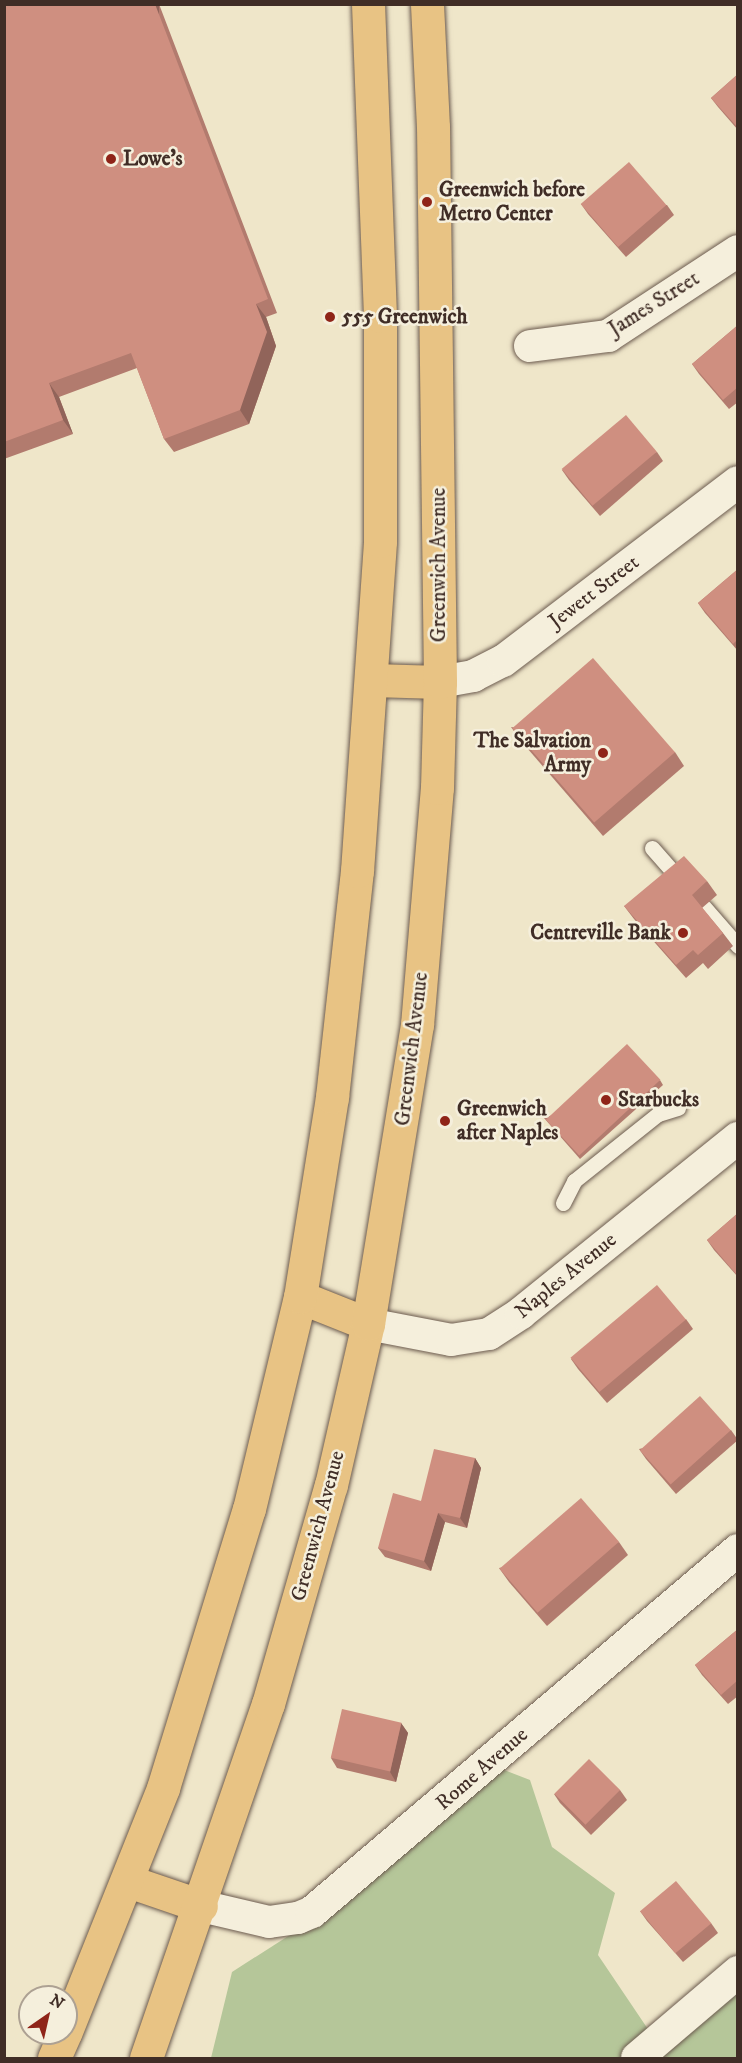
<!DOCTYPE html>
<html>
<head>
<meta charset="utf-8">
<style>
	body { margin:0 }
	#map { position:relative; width:742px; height:2063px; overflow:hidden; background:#efe6c9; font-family:"IM FELL DW Pica",serif }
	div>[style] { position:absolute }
	.green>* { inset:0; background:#b5c699 }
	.roads { filter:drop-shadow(0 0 2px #6c5b4f) drop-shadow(0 0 2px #6c5b4f) }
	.lane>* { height:15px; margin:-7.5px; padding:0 7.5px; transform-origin:7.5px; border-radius:7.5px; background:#f5efdc }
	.street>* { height:32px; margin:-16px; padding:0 16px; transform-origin:16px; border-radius:16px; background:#f5efdc }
	.primary>* { height:33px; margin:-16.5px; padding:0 16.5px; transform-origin:16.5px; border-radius:16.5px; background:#e8c384 }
	.wall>* { inset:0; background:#b27b6e }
	.shaded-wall>* { inset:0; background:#91645a; transform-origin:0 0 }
	.building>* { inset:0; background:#cf8f80; transform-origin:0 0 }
	.dots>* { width:16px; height:16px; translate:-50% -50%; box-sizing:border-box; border:3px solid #f5efdc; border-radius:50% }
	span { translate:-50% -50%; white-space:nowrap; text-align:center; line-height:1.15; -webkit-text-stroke:5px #f5efdc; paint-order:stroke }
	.poi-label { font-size:21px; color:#402d26; font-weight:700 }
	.left { translate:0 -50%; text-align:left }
	.right { translate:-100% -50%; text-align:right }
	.street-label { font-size:21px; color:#402d26 }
	.frame { position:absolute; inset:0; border:6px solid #402d26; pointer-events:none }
	.north { position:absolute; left:18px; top:1985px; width:60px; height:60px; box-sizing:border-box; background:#f5efdc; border:2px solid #ada193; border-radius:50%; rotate:34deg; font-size:16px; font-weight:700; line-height:24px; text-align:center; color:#402d26 }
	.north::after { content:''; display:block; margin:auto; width:21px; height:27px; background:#8f2418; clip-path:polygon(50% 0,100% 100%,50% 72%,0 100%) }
</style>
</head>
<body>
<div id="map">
	<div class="green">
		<div style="clip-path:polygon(499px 1768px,530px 1780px,552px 1847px,615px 1893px,598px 1955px,658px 2044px,737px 1981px,737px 2058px,211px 2058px,232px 1972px,349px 1897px)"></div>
	</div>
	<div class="roads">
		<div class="lane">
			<div style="left:652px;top:848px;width:44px;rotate:48.7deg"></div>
			<div style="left:704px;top:907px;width:52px;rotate:48.9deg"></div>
			<div style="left:563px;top:1203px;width:25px;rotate:-63deg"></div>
			<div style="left:574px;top:1181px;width:107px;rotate:-38.6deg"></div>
			<div style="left:658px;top:1114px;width:21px;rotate:-17deg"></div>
		</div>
		<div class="street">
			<div style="left:530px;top:346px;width:79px;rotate:-7.3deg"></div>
			<div style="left:608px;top:336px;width:155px;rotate:-33.2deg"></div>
			<div style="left:440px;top:682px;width:34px;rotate:-10deg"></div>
			<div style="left:473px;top:676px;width:34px;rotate:-27deg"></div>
			<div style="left:503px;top:661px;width:295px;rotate:-37.3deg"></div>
			<div style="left:368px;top:1324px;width:85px;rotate:10.9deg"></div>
			<div style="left:451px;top:1340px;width:38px;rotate:-9deg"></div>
			<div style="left:489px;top:1334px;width:38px;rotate:-33deg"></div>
			<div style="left:521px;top:1313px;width:279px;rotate:-38.9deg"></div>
			<div style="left:201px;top:1906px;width:70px;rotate:13.2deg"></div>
			<div style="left:269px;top:1922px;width:29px;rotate:-8deg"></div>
			<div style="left:298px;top:1918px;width:15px;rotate:-23deg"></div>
			<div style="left:312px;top:1912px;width:559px;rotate:-40.36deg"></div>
			<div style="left:637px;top:2058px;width:133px;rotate:-40.4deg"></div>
		</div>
		<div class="primary">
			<div style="left:372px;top:680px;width:68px;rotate:1.7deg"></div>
			<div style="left:300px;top:1297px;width:73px;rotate:21.7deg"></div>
			<div style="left:128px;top:1881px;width:77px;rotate:18.9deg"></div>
			<div style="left:66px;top:2031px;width:262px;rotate:-68.2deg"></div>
			<div style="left:163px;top:1788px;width:292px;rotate:-72.9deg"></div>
			<div style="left:249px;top:1509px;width:218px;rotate:-76.5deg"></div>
			<div style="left:300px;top:1297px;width:203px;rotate:-80.9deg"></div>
			<div style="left:332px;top:1097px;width:227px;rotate:-83.7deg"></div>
			<div style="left:357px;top:871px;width:331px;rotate:-86deg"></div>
			<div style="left:380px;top:541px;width:225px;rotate:-90deg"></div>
			<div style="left:380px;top:316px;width:312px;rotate:-92.2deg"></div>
			<div style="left:54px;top:2058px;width:27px;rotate:-66deg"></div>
			<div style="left:146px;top:2058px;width:374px;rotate:-71deg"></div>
			<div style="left:268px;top:1704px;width:228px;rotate:-74deg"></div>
			<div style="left:331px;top:1485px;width:165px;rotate:-77.1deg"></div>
			<div style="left:368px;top:1324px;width:303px;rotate:-80.7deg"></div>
			<div style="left:417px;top:1025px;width:238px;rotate:-85.2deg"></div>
			<div style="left:437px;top:788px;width:106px;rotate:-88.4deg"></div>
			<div style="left:440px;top:682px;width:555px;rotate:-90.72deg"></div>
			<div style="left:433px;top:127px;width:123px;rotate:-92.8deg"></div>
		</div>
	</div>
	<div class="wall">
		<div style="clip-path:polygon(4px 4px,159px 4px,277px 313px,266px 317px,276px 346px,249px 424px,174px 452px,164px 439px,137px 368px,59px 397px,73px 434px,4px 459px)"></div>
		<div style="clip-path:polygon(738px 74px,738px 130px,718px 107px,711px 98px)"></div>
		<div style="clip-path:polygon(581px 204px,667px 205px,674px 215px,626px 257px,588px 214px)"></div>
		<div style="clip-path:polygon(738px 325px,738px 402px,729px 409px,699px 374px,692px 364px)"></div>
		<div style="clip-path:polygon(657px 452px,663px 461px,600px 516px,569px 480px,562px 470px)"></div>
		<div style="clip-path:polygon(738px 569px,738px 651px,705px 613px,698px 603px)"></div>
		<div style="clip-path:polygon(511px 727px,675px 752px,684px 766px,603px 836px,521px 741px)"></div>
		<div style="clip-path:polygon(707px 881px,717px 895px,702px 908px,723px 933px,733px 946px,708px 969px,703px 963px,686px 978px,634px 919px,624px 906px)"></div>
		<div style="clip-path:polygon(660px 1080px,663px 1085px,580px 1159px,544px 1118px)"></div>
		<div style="clip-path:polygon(738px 1213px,738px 1277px,714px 1250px,707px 1240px)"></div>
		<div style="clip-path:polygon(686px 1319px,693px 1329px,607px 1403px,578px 1369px,571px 1359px)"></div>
		<div style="clip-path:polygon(731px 1430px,738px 1440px,676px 1494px,646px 1459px,639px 1449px)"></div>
		<div style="clip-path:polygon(475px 1458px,481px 1468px,467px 1528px,445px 1522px,431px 1571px,385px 1557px,378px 1548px,421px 1501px)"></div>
		<div style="clip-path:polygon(619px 1542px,628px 1555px,547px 1626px,509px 1582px,499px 1568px)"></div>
		<div style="clip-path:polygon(738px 1629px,738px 1696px,728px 1704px,702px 1675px,695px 1665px)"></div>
		<div style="clip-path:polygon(401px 1723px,408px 1733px,396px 1782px,337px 1768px,331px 1758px)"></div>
		<div style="clip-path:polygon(620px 1790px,627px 1800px,591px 1835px,560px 1803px,554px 1794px)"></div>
		<div style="clip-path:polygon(640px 1911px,711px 1923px,718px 1933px,683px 1962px,647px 1921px)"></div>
	</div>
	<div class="shaded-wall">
		<div style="left:155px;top:4px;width:4px;height:316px"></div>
		<div style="clip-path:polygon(256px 304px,266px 317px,276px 346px,249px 424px,240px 410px)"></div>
		<div style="clip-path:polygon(49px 383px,59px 397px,73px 434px,63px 420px)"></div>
		<div style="clip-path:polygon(475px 1458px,481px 1468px,467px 1528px,460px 1518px)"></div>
		<div style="clip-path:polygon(438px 1513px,445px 1522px,431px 1571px,424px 1561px)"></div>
		<div style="clip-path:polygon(401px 1723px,408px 1733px,396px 1782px,390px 1772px)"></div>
	</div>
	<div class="building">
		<div style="clip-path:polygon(4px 4px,155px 4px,268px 299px,256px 304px,267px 332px,240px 410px,164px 439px,131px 353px,49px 383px,63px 420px,4px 442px)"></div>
		<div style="clip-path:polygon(738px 74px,738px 128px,711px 98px)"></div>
		<div style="left:629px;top:162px;width:57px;height:64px;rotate:49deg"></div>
		<div style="clip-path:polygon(738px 325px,738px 387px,723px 400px,692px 364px)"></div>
		<div style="left:626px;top:415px;width:48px;height:84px;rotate:50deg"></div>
		<div style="clip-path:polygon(738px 569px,738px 639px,733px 644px,698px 603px)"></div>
		<div style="left:593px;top:658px;width:125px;height:107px;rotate:49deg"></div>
		<div style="clip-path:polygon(684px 856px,707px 881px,692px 895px,723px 933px,698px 955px,693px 950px,676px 965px,624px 906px)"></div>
		<div style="left:627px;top:1044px;width:49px;height:111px;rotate:47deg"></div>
		<div style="clip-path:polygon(738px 1213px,738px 1273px,736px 1274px,707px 1240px)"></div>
		<div style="left:657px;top:1285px;width:45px;height:113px;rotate:50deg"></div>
		<div style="left:700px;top:1396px;width:46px;height:81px;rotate:48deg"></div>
		<div style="clip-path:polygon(434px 1449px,475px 1458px,460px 1518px,438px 1513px,424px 1561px,378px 1548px,393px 1493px,421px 1501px)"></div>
		<div style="left:581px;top:1498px;width:58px;height:108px;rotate:49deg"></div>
		<div style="clip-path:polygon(738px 1629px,738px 1680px,721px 1695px,695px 1665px)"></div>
		<div style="left:342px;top:1709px;width:61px;height:50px;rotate:13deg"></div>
		<div style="left:589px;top:1759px;width:44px;height:49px;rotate:45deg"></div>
		<div style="left:676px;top:1881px;width:55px;height:47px;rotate:50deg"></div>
	</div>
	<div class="dots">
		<div style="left:111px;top:159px;background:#8f2418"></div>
		<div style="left:427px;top:202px;background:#8f2418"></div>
		<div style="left:330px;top:317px;background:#8f2418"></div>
		<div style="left:603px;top:753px;background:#8f2418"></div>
		<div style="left:683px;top:933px;background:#8f2418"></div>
		<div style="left:606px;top:1100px;background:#8f2418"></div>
		<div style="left:445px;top:1121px;background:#8f2418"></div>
	</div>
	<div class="poi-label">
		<span class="left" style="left:123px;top:159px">Lowe's</span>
		<span class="left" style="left:439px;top:202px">Greenwich before<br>Metro Center</span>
		<span class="left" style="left:342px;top:317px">555 Greenwich</span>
		<span class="right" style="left:591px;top:753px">The Salvation<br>Army</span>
		<span class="right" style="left:671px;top:933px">Centreville Bank</span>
		<span class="left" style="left:618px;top:1100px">Starbucks</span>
		<span class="left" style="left:457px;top:1121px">Greenwich<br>after Naples</span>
	</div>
	<div class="street-label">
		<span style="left:654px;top:304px;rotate:-32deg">James Street</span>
		<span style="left:439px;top:565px;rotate:-90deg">Greenwich Avenue</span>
		<span style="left:594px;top:592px;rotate:-37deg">Jewett Street</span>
		<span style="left:412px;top:1049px;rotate:-83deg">Greenwich Avenue</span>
		<span style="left:566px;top:1276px;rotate:-39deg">Naples Avenue</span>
		<span style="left:318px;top:1526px;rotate:-75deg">Greenwich Avenue</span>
		<span style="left:482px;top:1769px;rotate:-41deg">Rome Avenue</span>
	</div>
	<div class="frame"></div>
	<div class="north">N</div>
</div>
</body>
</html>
